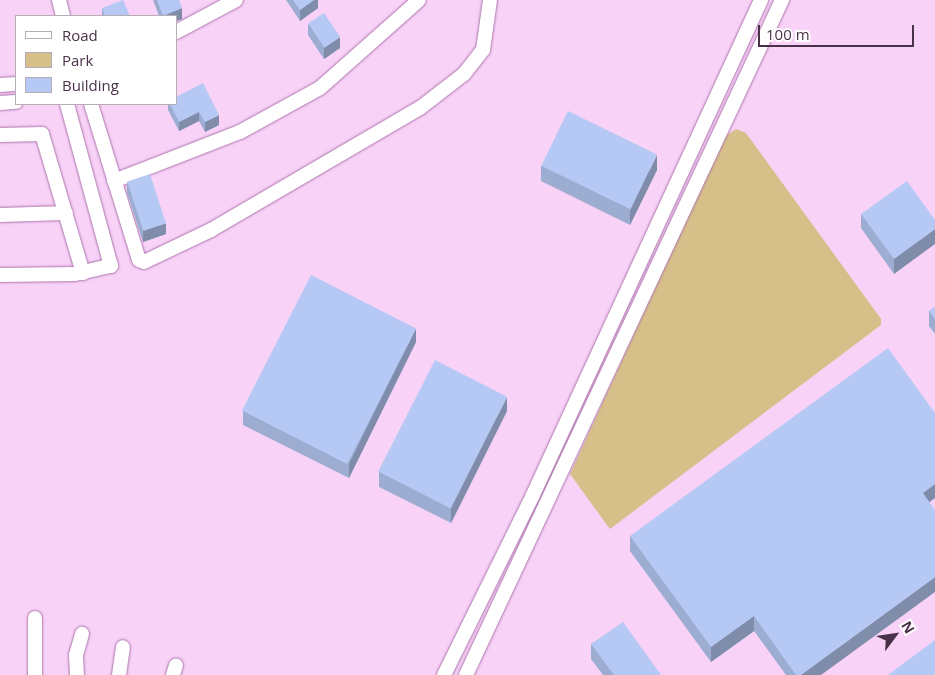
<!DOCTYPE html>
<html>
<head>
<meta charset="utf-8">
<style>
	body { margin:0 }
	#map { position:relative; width:935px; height:675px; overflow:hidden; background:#f8d2f7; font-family:"Open Sans",sans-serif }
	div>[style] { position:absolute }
	.green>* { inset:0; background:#d7bf89 }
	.roads { filter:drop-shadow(0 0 1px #ad74ad) drop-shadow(0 0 1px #ad74ad) }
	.minor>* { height:14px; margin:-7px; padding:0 7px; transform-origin:7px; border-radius:7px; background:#fff }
	.wall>* { inset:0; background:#9dadd2 }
	.shaded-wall>* { inset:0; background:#7f8dab }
	.building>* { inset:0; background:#b6c9f4; transform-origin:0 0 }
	span { translate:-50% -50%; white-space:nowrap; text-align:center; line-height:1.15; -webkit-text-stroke:5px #fff; paint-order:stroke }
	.legend { position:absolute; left:15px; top:15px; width:162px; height:90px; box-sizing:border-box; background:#fff; border:1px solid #b7adb7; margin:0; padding:6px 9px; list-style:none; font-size:15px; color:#4a314a }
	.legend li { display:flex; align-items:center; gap:10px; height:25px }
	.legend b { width:25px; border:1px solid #b7adb7 }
	.north { position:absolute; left:870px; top:610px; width:50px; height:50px; -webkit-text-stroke:4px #fff; paint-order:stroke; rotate:59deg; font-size:14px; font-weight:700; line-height:20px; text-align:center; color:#4a314a }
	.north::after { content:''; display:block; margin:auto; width:18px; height:22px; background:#4a314a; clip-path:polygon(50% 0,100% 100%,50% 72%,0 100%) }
	.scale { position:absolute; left:758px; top:25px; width:156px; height:22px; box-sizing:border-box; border:2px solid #4a314a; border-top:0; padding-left:6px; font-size:15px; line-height:18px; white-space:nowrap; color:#4a314a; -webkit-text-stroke:4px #fff; paint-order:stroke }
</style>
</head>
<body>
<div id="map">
	<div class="green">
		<div style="clip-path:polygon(736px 129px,746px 133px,881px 319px,881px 325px,610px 529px,570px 474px,724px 137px)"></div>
	</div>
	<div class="roads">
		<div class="minor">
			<div style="left:59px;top:0;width:16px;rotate:76deg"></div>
			<div style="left:176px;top:32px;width:68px;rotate:-28.1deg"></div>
			<div style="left:0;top:85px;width:16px;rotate:-4deg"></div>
			<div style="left:0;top:103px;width:16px;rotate:-4deg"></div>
			<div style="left:91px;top:104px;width:163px;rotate:72.9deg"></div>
			<div style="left:139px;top:260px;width:5px;rotate:22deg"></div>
			<div style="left:144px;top:262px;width:74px;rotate:-25.5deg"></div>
			<div style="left:211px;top:230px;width:242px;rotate:-30.3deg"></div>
			<div style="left:420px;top:108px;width:56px;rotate:-37.7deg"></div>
			<div style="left:464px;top:74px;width:31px;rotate:-52deg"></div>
			<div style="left:483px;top:50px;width:50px;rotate:-82deg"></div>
			<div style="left:0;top:135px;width:42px;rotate:-1.4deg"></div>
			<div style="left:42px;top:134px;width:145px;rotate:73.6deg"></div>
			<div style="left:114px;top:181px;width:135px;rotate:-21.3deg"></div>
			<div style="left:240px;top:132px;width:91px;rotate:-28.8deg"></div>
			<div style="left:320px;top:88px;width:132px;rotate:-41.6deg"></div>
			<div style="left:0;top:215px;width:66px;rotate:-1.7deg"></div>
			<div style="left:0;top:275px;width:75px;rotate:-0.8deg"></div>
			<div style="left:75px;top:274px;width:37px;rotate:-13deg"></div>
			<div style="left:111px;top:266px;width:168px;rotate:-105.2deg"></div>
			<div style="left:35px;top:675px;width:57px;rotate:-90deg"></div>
			<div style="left:77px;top:675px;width:20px;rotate:-93deg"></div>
			<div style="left:76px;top:655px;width:22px;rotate:-74deg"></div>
			<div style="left:119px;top:675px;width:28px;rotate:-82deg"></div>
			<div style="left:173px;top:675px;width:10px;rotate:-73deg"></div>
			<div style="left:444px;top:675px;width:199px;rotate:-63.7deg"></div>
			<div style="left:532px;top:497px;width:547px;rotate:-65.26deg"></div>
			<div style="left:466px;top:675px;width:745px;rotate:-64.91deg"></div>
		</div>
	</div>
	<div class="wall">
		<div style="clip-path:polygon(153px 0,179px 0,182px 19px,176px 21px,176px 16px,159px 16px)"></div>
		<div style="clip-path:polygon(286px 0,318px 0,318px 8px,300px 21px)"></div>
		<div style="clip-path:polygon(102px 8px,130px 16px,102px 16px)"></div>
		<div style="clip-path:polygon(308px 24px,340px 48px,324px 59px,308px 35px)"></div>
		<div style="clip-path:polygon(176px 97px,219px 125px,205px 132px,199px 121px,179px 131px,168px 110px,168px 104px,176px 104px)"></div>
		<div style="clip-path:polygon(541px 166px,657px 170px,630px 225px,541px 181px)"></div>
		<div style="clip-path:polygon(127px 182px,166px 234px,143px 242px,127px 193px)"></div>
		<div style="clip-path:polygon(861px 214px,935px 220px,894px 274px,861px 228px)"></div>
		<div style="clip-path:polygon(935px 307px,935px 334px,929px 326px,929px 311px)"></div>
		<div style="clip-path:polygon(416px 342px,349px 478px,243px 425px,243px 411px)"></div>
		<div style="clip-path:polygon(507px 411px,451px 523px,379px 487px,379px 472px)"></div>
		<div style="clip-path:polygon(935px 413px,935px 498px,929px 502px,821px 675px,786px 675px,754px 631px,711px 662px,630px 551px,630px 536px)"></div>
		<div style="clip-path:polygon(591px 644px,661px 675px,603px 675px,591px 659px)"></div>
	</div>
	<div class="shaded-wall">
		<div style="clip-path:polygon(314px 0,318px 0,318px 8px,300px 21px,300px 10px)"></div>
		<div style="clip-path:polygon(182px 8px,182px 19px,176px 21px,176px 16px,163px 16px)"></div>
		<div style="clip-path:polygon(340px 37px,340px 48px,324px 59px,324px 48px)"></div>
		<div style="clip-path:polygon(199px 112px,199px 121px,179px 131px,179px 122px)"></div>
		<div style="clip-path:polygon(219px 115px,219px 125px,205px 132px,205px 122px)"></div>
		<div style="clip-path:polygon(657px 155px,657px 170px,630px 225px,630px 211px)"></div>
		<div style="clip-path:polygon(166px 223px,166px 234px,143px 242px,143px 231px)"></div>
		<div style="clip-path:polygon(935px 229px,935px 244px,894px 274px,894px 259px)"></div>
		<div style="clip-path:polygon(416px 328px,416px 342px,349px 478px,349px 464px)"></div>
		<div style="clip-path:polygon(507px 397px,507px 411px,451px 523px,451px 509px)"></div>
		<div style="clip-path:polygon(935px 484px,935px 498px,923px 507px,923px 493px)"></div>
		<div style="clip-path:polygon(935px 577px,935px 592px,821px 675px,801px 675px)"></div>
		<div style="clip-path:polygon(754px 616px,754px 631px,711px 662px,711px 647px)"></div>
	</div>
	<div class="building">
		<div style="clip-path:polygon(123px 0,130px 16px,105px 16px,102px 8px)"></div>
		<div style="clip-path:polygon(157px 0,179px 0,182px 8px,163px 16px)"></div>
		<div style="clip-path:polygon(293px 0,314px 0,300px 10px)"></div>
		<div style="left:324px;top:13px;width:29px;height:19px;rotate:56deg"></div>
		<div style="clip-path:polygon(203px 83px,219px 115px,205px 122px,199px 112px,179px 122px,170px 104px,176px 104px,176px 97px)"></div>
		<div style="left:568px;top:111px;width:99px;height:61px;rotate:26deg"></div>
		<div style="left:150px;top:174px;width:52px;height:24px;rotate:72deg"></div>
		<div style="clip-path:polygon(907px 181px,935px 220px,935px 229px,894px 259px,861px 214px)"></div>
		<div style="left:311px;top:275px;width:118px;height:152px;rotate:27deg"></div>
		<div style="clip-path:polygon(935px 307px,935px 319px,929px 311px)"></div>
		<div style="clip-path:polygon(888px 348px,935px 413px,935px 484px,923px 493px,935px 510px,935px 577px,801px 675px,796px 675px,754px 616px,711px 647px,630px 536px)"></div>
		<div style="left:435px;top:360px;width:81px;height:125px;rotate:27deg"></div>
		<div style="clip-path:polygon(623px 622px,661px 675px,614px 675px,591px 644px)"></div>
		<div style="clip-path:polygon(935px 640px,935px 675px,888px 675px)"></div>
	</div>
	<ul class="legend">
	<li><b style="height:6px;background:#fff"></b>Road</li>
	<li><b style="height:14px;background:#d7bf89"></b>Park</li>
	<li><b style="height:14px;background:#b6c9f4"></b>Building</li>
	</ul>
	<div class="north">N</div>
	<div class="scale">100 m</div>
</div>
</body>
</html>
